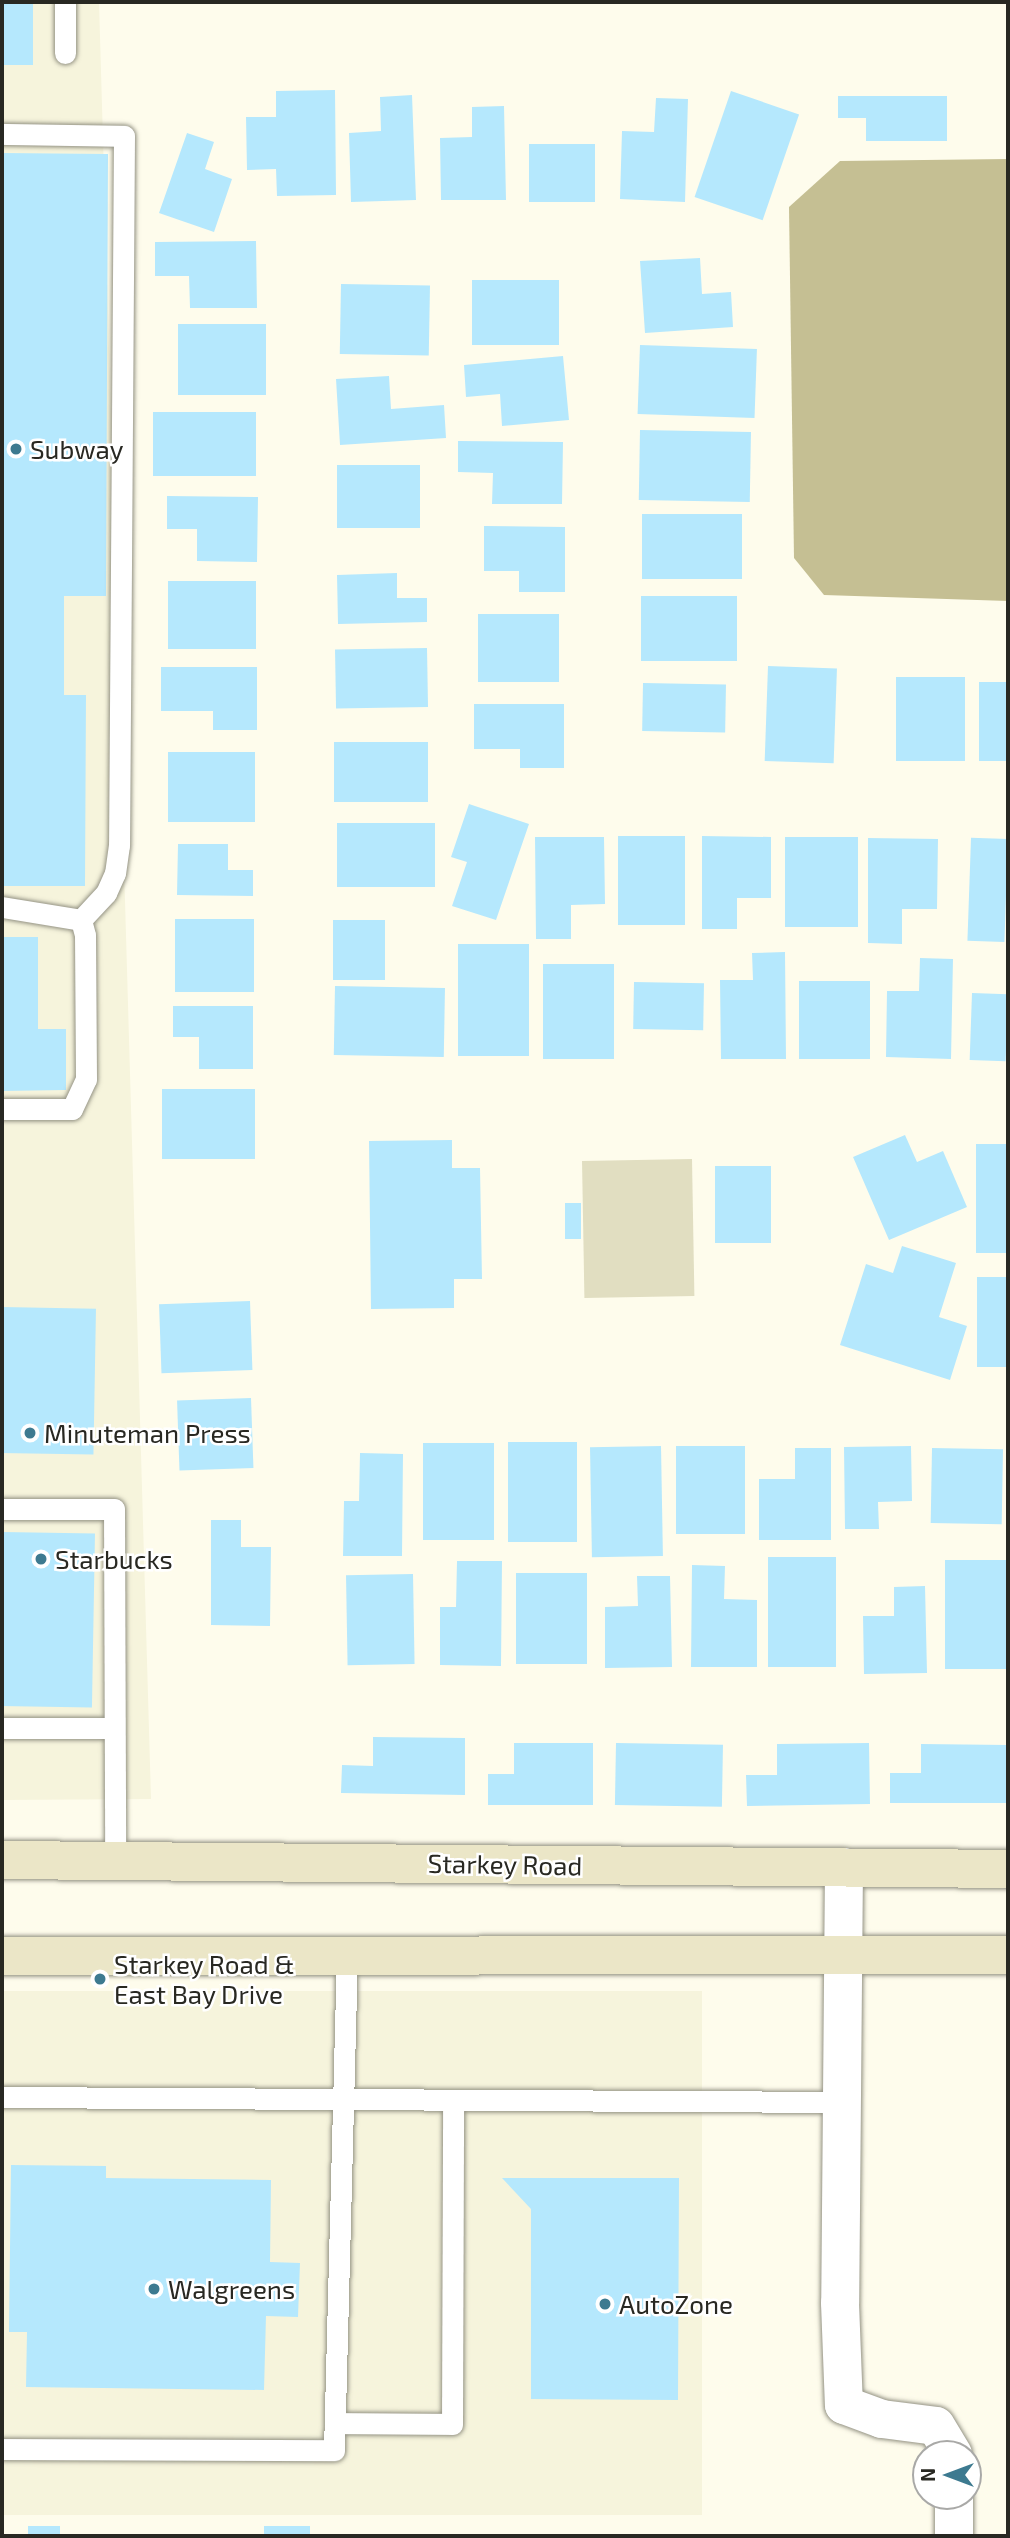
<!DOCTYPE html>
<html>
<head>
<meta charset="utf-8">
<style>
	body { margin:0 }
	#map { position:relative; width:1010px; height:2538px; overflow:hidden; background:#fefcec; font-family:"Exo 2",sans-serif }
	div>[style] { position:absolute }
	.built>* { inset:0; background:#f6f4dc; transform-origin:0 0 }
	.green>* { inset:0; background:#e1dec1; transform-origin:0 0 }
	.water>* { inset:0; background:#c5bf93 }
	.building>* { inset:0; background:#b5e8fd; transform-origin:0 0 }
	.roads { filter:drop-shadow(0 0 2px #949384) drop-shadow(0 0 2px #949384) }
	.lane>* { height:21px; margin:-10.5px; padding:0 10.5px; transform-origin:10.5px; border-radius:10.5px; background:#fff }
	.street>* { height:38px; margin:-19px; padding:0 19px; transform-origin:19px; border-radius:19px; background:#fff }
	.secondary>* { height:38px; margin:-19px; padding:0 19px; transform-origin:19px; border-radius:19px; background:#ebe6c7 }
	.dots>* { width:19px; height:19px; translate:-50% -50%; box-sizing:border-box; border:4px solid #fff; border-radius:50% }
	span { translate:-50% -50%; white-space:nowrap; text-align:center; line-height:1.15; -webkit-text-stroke:5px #fff; paint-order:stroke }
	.poi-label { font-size:26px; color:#282822 }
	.left { translate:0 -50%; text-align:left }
	.street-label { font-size:26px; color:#282822 }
	.frame { position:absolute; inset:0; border:4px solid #282822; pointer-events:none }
	.north { position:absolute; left:912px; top:2440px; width:70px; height:70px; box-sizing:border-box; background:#fff; border:2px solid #a9a9a7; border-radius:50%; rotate:270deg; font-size:19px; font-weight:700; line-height:28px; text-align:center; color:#282822 }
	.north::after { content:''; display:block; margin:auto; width:24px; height:32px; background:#3d7a90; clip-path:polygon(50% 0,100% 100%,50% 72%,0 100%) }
</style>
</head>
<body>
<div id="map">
	<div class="built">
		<div style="clip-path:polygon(2px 2px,99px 2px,151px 1799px,2px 1800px)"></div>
		<div style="left:702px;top:1991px;width:524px;height:700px;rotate:90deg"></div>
	</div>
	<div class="green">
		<div style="left:692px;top:1159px;width:137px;height:110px;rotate:89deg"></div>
	</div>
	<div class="water">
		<div style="clip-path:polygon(1008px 159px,1008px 601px,824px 595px,794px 558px,789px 207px,840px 161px)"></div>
	</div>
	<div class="building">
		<div style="left:2px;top:2px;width:31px;height:63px"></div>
		<div style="clip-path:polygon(335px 90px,336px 195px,277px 196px,276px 169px,247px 170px,246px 117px,276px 117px,276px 91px)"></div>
		<div style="left:731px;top:91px;width:72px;height:112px;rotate:19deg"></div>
		<div style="clip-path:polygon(412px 95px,416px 200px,351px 202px,349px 133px,381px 131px,380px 97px)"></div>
		<div style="clip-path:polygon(838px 96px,947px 96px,947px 141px,866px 141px,866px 118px,838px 118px)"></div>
		<div style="clip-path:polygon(656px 98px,688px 99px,685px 202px,620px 199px,622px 131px,654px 132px)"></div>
		<div style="clip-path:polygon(504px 106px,506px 200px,441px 200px,440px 138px,472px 137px,472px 107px)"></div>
		<div style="clip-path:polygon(187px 133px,214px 142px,205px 169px,232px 179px,214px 232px,159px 213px)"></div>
		<div style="left:529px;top:144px;width:66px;height:58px"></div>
		<div style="clip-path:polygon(2px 153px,108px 154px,106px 596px,64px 596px,64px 695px,86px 695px,85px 886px,2px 886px)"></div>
		<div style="clip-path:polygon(256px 241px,257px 308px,190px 308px,189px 276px,155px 276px,155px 242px)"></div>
		<div style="clip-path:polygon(700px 258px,702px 294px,731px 292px,733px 327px,645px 333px,640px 261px)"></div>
		<div style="left:559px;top:280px;width:65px;height:87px;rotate:90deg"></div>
		<div style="left:341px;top:284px;width:89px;height:70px;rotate:1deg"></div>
		<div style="left:178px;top:324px;width:88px;height:71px"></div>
		<div style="left:640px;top:345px;width:117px;height:69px;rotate:2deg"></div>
		<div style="clip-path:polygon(563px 356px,569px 420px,502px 426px,500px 394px,466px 397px,464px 365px)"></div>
		<div style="clip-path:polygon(389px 376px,391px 409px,444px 405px,446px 438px,340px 445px,336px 379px)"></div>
		<div style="left:153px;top:412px;width:103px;height:64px"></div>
		<div style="left:640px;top:430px;width:111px;height:70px;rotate:1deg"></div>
		<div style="clip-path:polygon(458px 441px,563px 442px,562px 504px,492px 504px,493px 473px,458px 472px)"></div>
		<div style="left:337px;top:465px;width:83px;height:63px"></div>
		<div style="clip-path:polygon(167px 496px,258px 497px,257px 562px,197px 561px,197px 529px,167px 529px)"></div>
		<div style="left:642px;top:514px;width:100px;height:65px"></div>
		<div style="clip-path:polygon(484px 526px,565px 527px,565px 592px,519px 592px,519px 571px,484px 571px)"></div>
		<div style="clip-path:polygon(397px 573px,397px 598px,427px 598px,427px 622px,338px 624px,337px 575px)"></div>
		<div style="left:168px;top:581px;width:88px;height:68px"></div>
		<div style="left:641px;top:596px;width:96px;height:65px"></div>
		<div style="left:478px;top:614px;width:81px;height:68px"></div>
		<div style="left:427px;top:648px;width:59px;height:92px;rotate:89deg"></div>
		<div style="left:768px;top:666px;width:69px;height:95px;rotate:2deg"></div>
		<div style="clip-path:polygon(161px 667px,257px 667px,257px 730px,213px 730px,213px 711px,161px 711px)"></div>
		<div style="left:896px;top:677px;width:69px;height:84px"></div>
		<div style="left:979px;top:682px;width:29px;height:79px"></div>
		<div style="left:643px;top:683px;width:83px;height:48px;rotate:1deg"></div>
		<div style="clip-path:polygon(474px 704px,564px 704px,564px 768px,520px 768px,520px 749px,474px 749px)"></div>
		<div style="left:334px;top:742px;width:94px;height:60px"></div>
		<div style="left:168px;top:752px;width:87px;height:70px"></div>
		<div style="clip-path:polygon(469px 804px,529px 824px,496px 920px,452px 906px,467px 862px,451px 857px)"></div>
		<div style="left:337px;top:823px;width:98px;height:64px"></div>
		<div style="left:618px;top:836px;width:67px;height:89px"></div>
		<div style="clip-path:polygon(702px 836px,771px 837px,771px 898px,737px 898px,737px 929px,702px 929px)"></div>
		<div style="clip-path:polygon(535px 837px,604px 837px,605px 904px,571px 905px,571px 939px,536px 939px)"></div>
		<div style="left:785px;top:837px;width:73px;height:90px"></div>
		<div style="clip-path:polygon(868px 838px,938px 839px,937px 909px,902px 909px,902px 944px,868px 943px)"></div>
		<div style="left:1008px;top:839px;width:103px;height:37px;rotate:92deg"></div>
		<div style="clip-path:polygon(178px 844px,228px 844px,228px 870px,253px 870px,253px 896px,177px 895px)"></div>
		<div style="left:175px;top:919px;width:79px;height:73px"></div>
		<div style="left:333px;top:920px;width:52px;height:60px"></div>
		<div style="clip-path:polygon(2px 937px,38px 937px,38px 1029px,66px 1029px,66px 1090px,2px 1091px)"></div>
		<div style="left:458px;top:944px;width:71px;height:112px"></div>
		<div style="clip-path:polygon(785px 952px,786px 1059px,721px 1059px,720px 980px,753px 980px,752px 953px)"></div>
		<div style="clip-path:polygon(920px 958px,953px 959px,951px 1059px,886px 1057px,887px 991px,919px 991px)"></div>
		<div style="left:543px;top:964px;width:71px;height:95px"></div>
		<div style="left:799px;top:981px;width:71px;height:78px"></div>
		<div style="left:634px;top:982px;width:70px;height:47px;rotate:1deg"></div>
		<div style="left:335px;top:986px;width:110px;height:69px;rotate:1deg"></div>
		<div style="left:972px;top:993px;width:36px;height:67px;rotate:2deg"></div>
		<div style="clip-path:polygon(173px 1006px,253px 1006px,253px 1069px,199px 1069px,199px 1037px,173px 1037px)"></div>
		<div style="left:162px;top:1089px;width:93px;height:70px"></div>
		<div style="clip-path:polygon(905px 1135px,917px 1162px,943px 1151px,967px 1207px,889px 1240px,853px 1157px)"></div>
		<div style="clip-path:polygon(452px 1140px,452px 1168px,480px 1168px,482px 1279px,454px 1279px,454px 1308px,371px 1309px,369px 1141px)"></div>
		<div style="left:976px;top:1144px;width:32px;height:109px"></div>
		<div style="left:715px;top:1166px;width:56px;height:77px"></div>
		<div style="left:565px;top:1203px;width:16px;height:36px"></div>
		<div style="clip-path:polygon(902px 1246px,956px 1263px,939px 1317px,967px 1326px,950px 1380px,840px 1345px,866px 1264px,893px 1273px)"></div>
		<div style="left:977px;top:1277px;width:31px;height:90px"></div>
		<div style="left:250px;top:1301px;width:69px;height:91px;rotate:88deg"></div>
		<div style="left:2px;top:1307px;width:94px;height:146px;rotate:1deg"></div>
		<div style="left:251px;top:1398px;width:70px;height:74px;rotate:88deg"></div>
		<div style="left:508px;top:1442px;width:69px;height:100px"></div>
		<div style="left:423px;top:1443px;width:71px;height:97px"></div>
		<div style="left:661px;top:1446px;width:110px;height:71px;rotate:89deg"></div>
		<div style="left:676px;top:1446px;width:69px;height:88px"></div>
		<div style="clip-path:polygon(911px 1446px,912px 1501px,878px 1502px,879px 1529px,845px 1529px,844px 1447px)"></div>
		<div style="clip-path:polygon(795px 1448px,831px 1448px,831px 1540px,759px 1540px,759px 1479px,795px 1479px)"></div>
		<div style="left:932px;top:1448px;width:71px;height:75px;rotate:1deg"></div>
		<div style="clip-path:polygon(360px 1453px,403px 1454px,402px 1556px,343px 1556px,344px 1501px,359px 1501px)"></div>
		<div style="clip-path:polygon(211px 1520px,241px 1520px,241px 1547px,271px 1547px,270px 1626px,211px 1625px)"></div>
		<div style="left:2px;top:1532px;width:93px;height:174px;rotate:1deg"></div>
		<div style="left:768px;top:1557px;width:68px;height:110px"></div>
		<div style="left:945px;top:1560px;width:63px;height:109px"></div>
		<div style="clip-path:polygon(457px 1561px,502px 1561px,501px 1666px,440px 1665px,440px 1607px,456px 1607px)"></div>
		<div style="clip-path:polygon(692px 1565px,725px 1566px,724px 1599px,757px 1600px,757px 1667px,691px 1667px)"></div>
		<div style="left:516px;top:1573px;width:71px;height:91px"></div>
		<div style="left:413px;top:1574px;width:90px;height:67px;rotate:89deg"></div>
		<div style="clip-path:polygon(637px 1576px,670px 1576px,672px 1667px,605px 1668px,605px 1607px,638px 1606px)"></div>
		<div style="clip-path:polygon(925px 1586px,927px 1673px,864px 1674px,863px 1616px,894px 1616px,894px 1587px)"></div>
		<div style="clip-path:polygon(373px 1737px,465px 1738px,465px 1795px,341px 1793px,342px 1765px,373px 1766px)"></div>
		<div style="clip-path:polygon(514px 1743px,593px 1743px,593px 1805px,488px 1805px,488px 1774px,514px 1774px)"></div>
		<div style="left:616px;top:1743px;width:107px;height:62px;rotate:1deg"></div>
		<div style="clip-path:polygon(869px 1743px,870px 1804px,747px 1806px,746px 1775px,777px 1775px,777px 1744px)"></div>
		<div style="clip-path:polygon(921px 1744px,1008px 1745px,1008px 1803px,890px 1803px,890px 1773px,921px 1773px)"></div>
		<div style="clip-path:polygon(11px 2165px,106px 2166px,106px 2178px,271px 2180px,270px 2262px,300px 2263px,298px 2317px,266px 2316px,264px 2390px,26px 2387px,27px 2332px,9px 2332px)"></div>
		<div style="clip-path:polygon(502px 2178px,679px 2178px,678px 2400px,531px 2399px,531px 2209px)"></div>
		<div style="left:28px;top:2526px;width:32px;height:10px"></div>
		<div style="left:264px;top:2526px;width:46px;height:10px"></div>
	</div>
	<div class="roads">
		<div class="lane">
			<div style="left:65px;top:2px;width:51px;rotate:90deg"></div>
			<div style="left:2px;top:134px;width:122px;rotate:0.9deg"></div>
			<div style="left:124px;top:136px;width:709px;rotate:90.4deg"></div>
			<div style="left:119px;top:845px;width:28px;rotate:98deg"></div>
			<div style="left:115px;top:873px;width:22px;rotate:114deg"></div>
			<div style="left:106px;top:893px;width:37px;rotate:133deg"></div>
			<div style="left:2px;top:907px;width:80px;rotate:9.3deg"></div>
			<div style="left:81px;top:920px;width:16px;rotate:75deg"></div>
			<div style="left:85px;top:935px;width:144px;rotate:89.6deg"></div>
			<div style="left:86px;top:1079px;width:33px;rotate:115deg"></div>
			<div style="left:72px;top:1109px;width:70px;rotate:180deg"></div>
			<div style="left:2px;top:1509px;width:112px"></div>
			<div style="left:114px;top:1509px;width:352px;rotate:89.8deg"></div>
			<div style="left:2px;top:1728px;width:112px"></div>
			<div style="left:2px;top:2097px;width:842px;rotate:0.34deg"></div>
			<div style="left:335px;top:2423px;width:117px;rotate:0.5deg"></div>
			<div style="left:452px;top:2424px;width:323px;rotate:-89.8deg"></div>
			<div style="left:2px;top:2449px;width:332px;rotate:0.2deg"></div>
			<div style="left:334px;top:2450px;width:495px;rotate:-88.5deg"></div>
		</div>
		<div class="street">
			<div style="left:844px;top:1867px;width:436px;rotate:90.5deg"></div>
			<div style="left:840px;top:2303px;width:102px;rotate:87.8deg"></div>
			<div style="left:844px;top:2405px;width:40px;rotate:20.2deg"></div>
			<div style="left:882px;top:2419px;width:54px;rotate:7.4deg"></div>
			<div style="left:936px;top:2426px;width:33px;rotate:59deg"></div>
			<div style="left:954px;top:2536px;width:40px;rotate:-90deg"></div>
		</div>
		<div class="secondary">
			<div style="left:2px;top:1860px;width:1006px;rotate:0.51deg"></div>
			<div style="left:2px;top:1956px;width:1006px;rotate:-0.06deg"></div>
		</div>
	</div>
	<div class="dots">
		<div style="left:16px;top:449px;background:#3d7a90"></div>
		<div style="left:30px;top:1433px;background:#3d7a90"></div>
		<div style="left:41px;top:1559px;background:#3d7a90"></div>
		<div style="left:100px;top:1979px;background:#3d7a90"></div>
		<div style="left:154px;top:2289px;background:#3d7a90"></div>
		<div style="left:605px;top:2304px;background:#3d7a90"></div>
	</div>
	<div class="poi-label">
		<span class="left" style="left:30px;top:449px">Subway</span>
		<span class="left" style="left:44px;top:1433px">Minuteman Press</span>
		<span class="left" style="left:55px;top:1559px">Starbucks</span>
		<span class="left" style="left:114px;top:1979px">Starkey Road &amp;<br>East Bay Drive</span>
		<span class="left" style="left:168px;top:2289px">Walgreens</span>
		<span class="left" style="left:619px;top:2304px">AutoZone</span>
	</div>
	<div class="street-label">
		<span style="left:505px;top:1864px;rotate:1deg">Starkey Road</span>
	</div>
	<div class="frame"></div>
	<div class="north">N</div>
</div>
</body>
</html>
